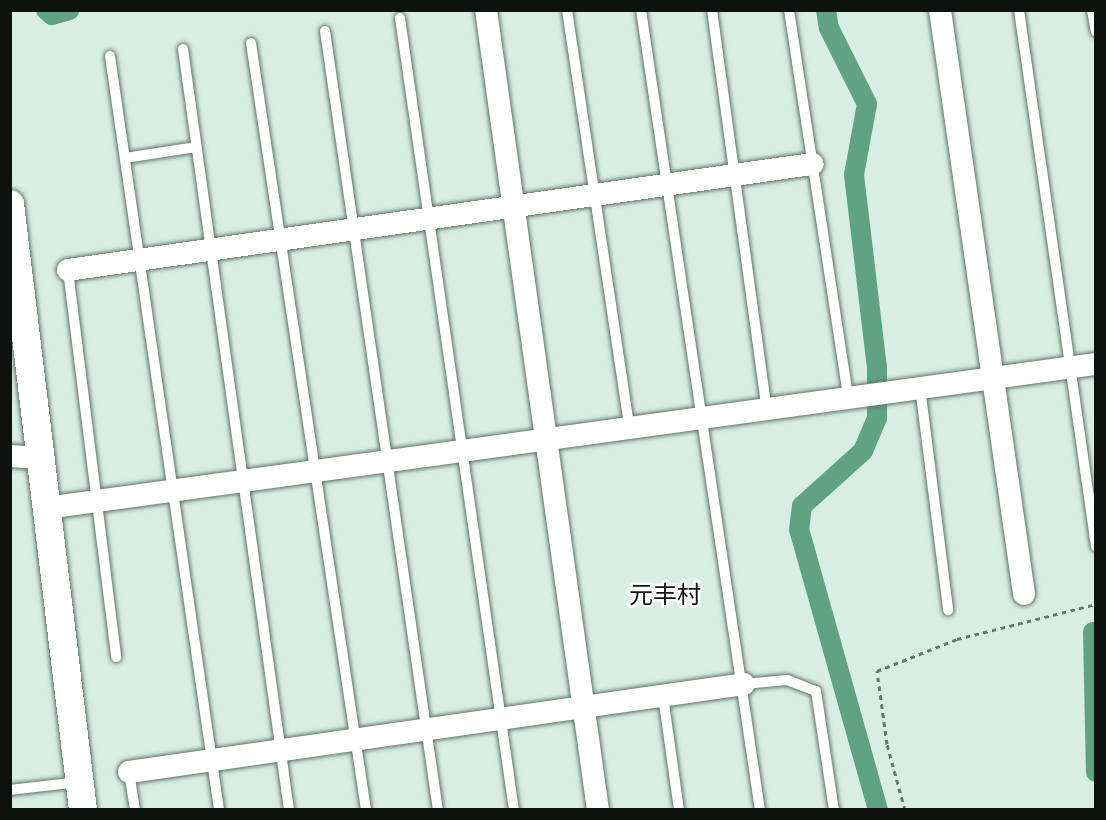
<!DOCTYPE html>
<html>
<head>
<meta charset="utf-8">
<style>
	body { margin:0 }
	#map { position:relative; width:1106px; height:820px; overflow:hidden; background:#d9eee2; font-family:"Sofia Sans Condensed","Noto Sans SC",sans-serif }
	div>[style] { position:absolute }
	.canal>* { height:20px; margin:-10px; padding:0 10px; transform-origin:10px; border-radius:10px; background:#5fa382 }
	.path>* { height:3px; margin-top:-1.5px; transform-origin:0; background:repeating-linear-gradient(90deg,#69766e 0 4.5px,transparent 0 9px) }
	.roads { filter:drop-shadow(0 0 2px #607369) drop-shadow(0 0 2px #607369) }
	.service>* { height:10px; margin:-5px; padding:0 5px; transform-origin:5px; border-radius:5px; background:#fff }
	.minor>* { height:22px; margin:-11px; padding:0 11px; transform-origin:11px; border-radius:11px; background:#fff }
	.tertiary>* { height:28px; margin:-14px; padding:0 14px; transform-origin:14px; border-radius:14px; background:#fff }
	span { translate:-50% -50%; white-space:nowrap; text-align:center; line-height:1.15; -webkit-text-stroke:5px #fff; paint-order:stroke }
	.quarter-label { font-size:24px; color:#0c130f }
	.frame { position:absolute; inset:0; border:12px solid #0c130f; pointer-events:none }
</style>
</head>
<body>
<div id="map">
	<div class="canal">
		<div style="left:46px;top:10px;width:8px;rotate:40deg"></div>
		<div style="left:52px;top:15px;width:18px;rotate:-16deg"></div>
		<div style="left:826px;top:10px;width:18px;rotate:81deg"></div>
		<div style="left:829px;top:28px;width:85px;rotate:63.4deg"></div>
		<div style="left:867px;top:104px;width:72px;rotate:100.4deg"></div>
		<div style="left:854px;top:175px;width:193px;rotate:83.2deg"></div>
		<div style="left:877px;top:367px;width:51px;rotate:90deg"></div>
		<div style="left:877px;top:418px;width:36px;rotate:113deg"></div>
		<div style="left:863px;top:451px;width:82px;rotate:138deg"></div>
		<div style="left:802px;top:506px;width:23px;rotate:97deg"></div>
		<div style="left:799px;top:529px;width:292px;rotate:74.3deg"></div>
		<div style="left:1093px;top:632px;width:140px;rotate:88.8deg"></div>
	</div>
	<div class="path">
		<div style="left:905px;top:810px;width:68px;rotate:-105.3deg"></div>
		<div style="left:887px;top:744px;width:74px;rotate:-97.8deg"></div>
		<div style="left:877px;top:671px;width:86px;rotate:-21.8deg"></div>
		<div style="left:957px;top:639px;width:143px;rotate:-14.1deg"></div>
	</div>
	<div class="roads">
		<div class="service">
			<div style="left:567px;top:10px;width:420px;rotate:81.5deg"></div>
			<div style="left:641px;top:10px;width:809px;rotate:81.54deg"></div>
			<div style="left:712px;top:10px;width:399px;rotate:82.2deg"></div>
			<div style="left:789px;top:10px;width:389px;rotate:81.3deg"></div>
			<div style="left:1019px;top:10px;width:542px;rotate:81.83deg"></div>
			<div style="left:1092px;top:10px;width:22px;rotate:80deg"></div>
			<div style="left:400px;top:18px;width:800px;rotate:81.81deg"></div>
			<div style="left:325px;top:31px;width:787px;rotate:81.75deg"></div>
			<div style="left:251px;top:43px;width:776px;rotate:81.47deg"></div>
			<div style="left:183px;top:49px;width:768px;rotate:82.07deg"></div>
			<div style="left:110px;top:56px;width:762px;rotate:81.77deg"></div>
			<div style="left:125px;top:158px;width:72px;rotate:-8.8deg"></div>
			<div style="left:68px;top:270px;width:390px;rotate:82.9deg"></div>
			<div style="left:920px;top:387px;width:225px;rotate:82.8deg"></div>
			<div style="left:744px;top:684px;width:43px;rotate:-5.3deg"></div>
			<div style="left:787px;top:680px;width:31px;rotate:21deg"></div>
			<div style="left:816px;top:691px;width:120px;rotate:81.4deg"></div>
			<div style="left:663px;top:696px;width:115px;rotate:82deg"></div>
			<div style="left:129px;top:772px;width:38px;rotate:81deg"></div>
			<div style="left:10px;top:790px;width:69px;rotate:-6.6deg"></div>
		</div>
		<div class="minor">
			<div style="left:486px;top:10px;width:808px;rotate:82.03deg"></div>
			<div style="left:940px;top:10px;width:590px;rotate:81.81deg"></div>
			<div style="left:68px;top:270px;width:752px;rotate:-8.11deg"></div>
			<div style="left:10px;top:456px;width:29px;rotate:4deg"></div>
			<div style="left:46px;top:508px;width:1060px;rotate:-7.81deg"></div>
			<div style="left:129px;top:772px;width:621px;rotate:-8.14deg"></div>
		</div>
		<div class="tertiary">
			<div style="left:10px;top:204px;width:610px;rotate:83.13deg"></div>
		</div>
	</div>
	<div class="quarter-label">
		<span style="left:665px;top:596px">元丰村</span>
	</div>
	<div class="frame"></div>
</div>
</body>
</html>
